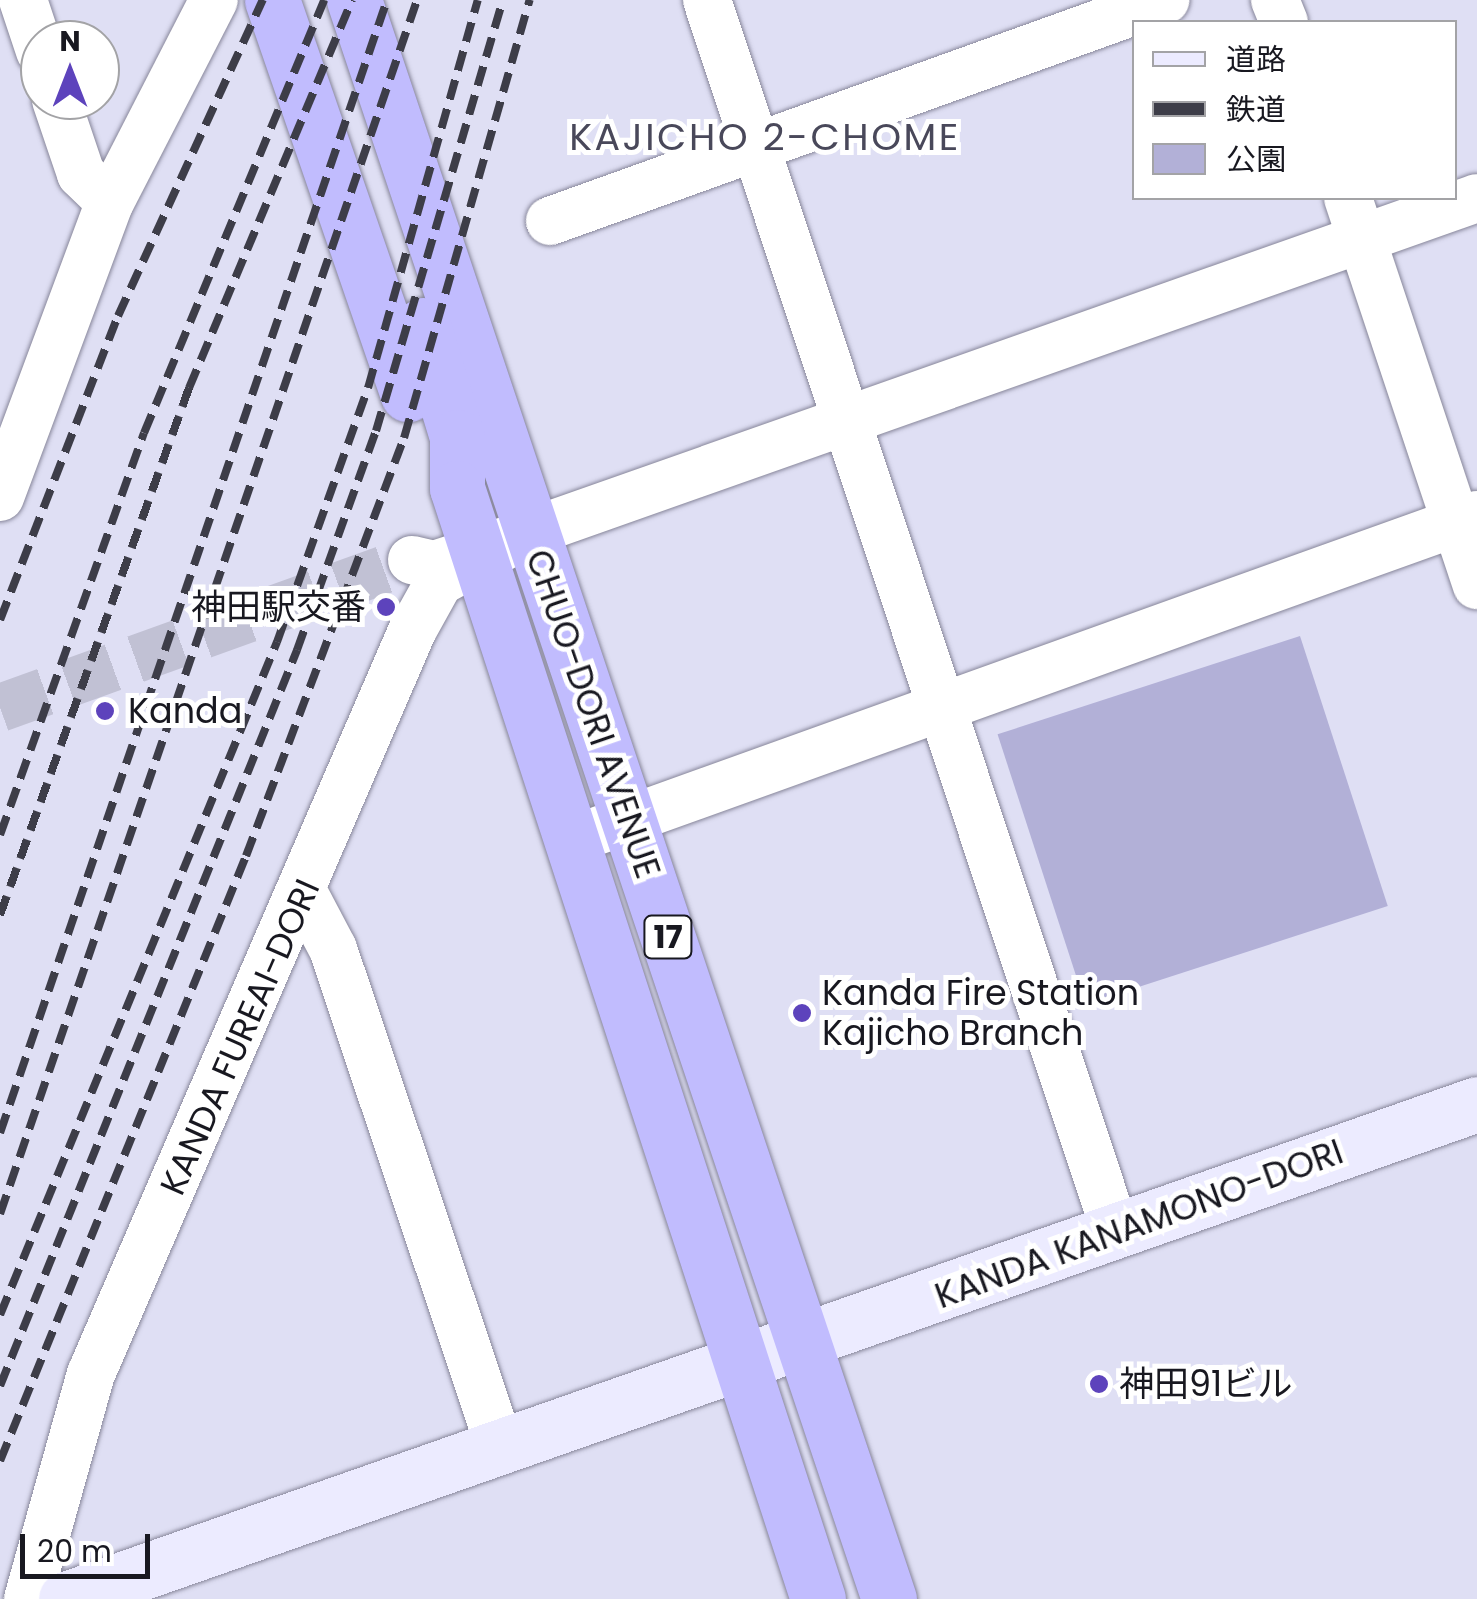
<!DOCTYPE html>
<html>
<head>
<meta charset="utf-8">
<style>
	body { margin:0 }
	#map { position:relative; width:1477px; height:1599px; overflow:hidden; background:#dfdff4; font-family:Poppins,"Noto Sans JP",sans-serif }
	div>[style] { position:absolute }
	.green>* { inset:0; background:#b2b0d7; transform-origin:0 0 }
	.street-tunnel>* { height:48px; margin-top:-24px; transform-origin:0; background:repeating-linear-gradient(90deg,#c1c1d4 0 48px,transparent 0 72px) }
	.roads { filter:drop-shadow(0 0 2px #87869a) drop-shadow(0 0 2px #87869a) }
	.street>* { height:48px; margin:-24px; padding:0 24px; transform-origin:24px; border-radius:24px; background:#fff }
	.secondary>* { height:55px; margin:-27.5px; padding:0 27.5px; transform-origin:27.5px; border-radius:27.5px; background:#ecebff }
	.highway>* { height:55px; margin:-27.5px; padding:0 27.5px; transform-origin:27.5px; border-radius:27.5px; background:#c1bcfe }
	.rail>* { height:8px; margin-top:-4px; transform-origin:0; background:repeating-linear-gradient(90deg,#3d3d48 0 20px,transparent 0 30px) }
	.dots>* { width:28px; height:28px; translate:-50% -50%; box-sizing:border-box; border:5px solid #fff; border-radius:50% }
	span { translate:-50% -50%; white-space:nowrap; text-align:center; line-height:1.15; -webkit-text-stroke:10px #fff; paint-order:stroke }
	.shield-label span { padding:2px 8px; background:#fff; border:2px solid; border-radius:8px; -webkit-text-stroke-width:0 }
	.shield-label { font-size:32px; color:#181820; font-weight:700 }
	.poi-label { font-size:35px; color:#181820 }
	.right { translate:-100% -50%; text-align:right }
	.left { translate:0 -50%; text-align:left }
	.street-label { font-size:35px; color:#181820 }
	.neighbourhood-label { font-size:38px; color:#49485a; letter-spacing:2.5px }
	.legend { position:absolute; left:1132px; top:20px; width:325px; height:180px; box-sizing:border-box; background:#fff; border:2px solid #a3a3a6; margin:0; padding:12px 18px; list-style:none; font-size:30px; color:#181820 }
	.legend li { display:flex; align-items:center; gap:20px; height:50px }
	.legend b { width:50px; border:2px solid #a3a3a6 }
	.north { position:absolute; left:20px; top:20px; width:100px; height:100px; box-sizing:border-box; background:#fff; border:2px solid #a3a3a6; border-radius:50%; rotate:0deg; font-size:28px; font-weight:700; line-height:40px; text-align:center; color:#181820 }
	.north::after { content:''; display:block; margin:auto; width:35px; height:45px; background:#5d43bc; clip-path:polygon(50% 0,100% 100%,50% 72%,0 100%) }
	.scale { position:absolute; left:20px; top:1534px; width:130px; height:45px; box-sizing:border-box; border:5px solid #181820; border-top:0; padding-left:12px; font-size:30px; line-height:35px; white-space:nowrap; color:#181820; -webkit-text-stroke:8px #fff; paint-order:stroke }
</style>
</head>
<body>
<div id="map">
	<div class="green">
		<div style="left:1300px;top:636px;width:284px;height:318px;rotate:72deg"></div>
	</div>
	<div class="street-tunnel">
		<div style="left:0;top:708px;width:438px;rotate:-19.8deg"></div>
	</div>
	<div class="roads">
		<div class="street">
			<div style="left:23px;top:0;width:54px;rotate:71.6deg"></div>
			<div style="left:707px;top:0;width:1299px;rotate:71.65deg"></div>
			<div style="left:1275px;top:0;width:24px;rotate:68deg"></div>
			<div style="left:56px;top:100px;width:78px;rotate:71.3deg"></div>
			<div style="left:81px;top:174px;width:40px;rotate:44deg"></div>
			<div style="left:1348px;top:198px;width:408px;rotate:71.6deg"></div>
			<div style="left:550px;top:221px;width:654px;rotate:-19.77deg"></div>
			<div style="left:0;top:497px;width:315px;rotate:-69.6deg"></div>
			<div style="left:110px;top:202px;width:227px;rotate:-62.8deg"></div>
			<div style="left:412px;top:560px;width:23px;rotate:13deg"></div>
			<div style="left:434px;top:565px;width:45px;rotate:-18deg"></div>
			<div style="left:477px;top:551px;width:1060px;rotate:-19.44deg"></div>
			<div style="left:569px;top:841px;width:965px;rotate:-19.75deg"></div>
			<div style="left:304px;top:894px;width:62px;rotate:62.2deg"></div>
			<div style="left:333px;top:949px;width:525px;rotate:71.46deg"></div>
			<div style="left:28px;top:1599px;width:234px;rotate:-74.4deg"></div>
			<div style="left:91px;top:1374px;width:812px;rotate:-66.63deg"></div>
			<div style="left:413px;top:629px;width:54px;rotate:-61deg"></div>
			<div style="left:439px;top:582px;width:81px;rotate:-28.8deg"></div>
		</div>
		<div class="secondary">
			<div style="left:66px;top:1599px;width:1495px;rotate:-19.33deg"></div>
		</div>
		<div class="highway">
			<div style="left:272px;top:0;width:417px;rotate:71deg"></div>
			<div style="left:354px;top:0;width:1686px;rotate:71.5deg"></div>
			<div style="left:423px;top:325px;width:117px;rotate:73.1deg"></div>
			<div style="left:457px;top:437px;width:51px;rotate:90deg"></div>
			<div style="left:457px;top:488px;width:1168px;rotate:72deg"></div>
		</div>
	</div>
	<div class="rail">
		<div style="left:0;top:620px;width:326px;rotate:-68.8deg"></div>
		<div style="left:118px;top:316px;width:348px;rotate:-65.4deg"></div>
		<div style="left:0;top:835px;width:427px;rotate:-70.3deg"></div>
		<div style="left:144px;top:433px;width:469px;rotate:-67.4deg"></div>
		<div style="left:0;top:915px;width:560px;rotate:-70.27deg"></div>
		<div style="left:189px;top:388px;width:421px;rotate:-67.2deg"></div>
		<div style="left:0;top:1133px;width:1197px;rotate:-71.14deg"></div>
		<div style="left:0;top:1214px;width:1284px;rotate:-71.04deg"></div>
		<div style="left:0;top:1315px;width:728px;rotate:-67.63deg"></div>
		<div style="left:277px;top:642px;width:270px;rotate:-70.3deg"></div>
		<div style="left:368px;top:388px;width:403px;rotate:-74.2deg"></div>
		<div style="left:0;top:1386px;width:794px;rotate:-68.02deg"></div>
		<div style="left:297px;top:650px;width:233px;rotate:-70.2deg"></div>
		<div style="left:376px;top:431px;width:449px;rotate:-73.6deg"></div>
		<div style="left:0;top:1461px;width:653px;rotate:-67.87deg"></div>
		<div style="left:246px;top:856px;width:447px;rotate:-69.3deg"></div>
		<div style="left:404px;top:438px;width:456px;rotate:-74deg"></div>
	</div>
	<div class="dots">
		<div style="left:386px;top:607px;background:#5d43bc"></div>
		<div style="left:105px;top:711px;background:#5d43bc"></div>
		<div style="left:802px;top:1013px;background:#5d43bc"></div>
		<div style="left:1099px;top:1384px;background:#5d43bc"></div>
	</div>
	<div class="shield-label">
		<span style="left:668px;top:937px">17</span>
	</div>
	<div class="poi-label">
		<span class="right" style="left:366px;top:607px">神田駅交番</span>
		<span class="left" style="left:128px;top:711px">Kanda</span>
		<span class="left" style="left:822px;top:1013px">Kanda Fire Station<br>Kajicho Branch</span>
		<span class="left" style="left:1119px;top:1384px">神田91ビル</span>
	</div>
	<div class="street-label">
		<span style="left:593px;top:714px;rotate:71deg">CHUO-DORI AVENUE</span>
		<span style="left:240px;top:1037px;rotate:-66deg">KANDA FUREAI-DORI</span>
		<span style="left:1139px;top:1224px;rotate:-20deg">KANDA KANAMONO-DORI</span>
	</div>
	<div class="neighbourhood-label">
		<span style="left:765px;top:137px">KAJICHO 2-CHOME</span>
	</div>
	<ul class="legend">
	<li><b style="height:12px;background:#ecebff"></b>道路</li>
	<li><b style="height:12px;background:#3d3d48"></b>鉄道</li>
	<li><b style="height:28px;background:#b2b0d7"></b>公園</li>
	</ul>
	<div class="north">N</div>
	<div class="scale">20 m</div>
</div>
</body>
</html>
